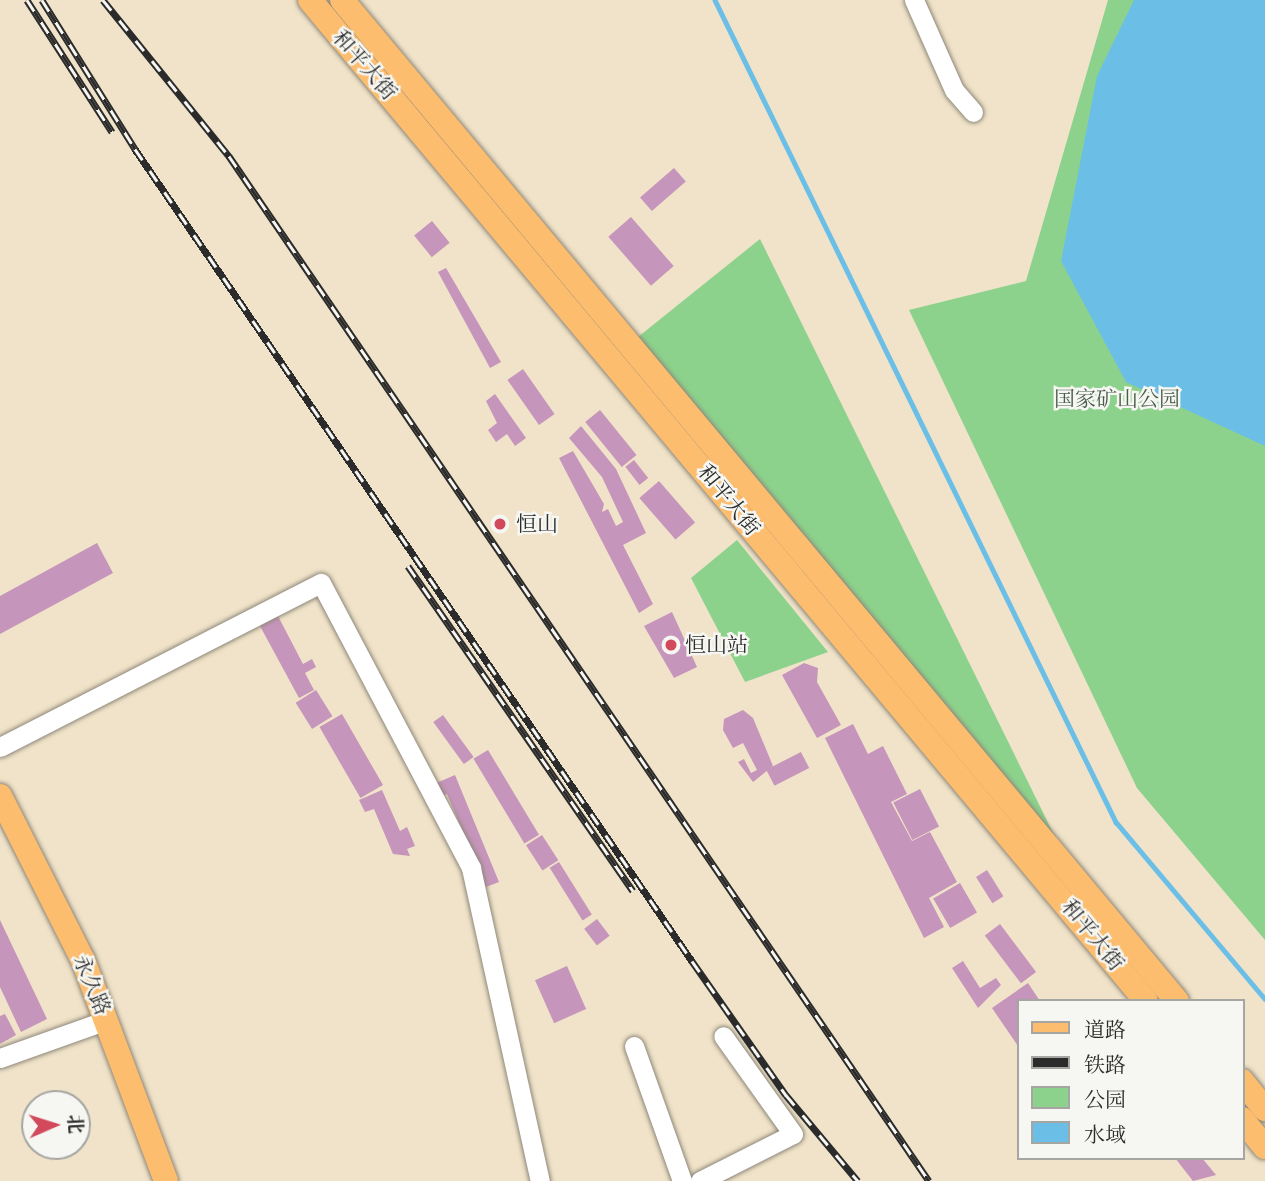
<!DOCTYPE html>
<html>
<head>
<meta charset="utf-8">
<style>
	body { margin:0 }
	#map { position:relative; width:1265px; height:1181px; overflow:hidden; background:#f0e3c9; font-family:"IM FELL Great Primer","Noto Serif SC",serif }
	div>[style] { position:absolute }
	.green>* { inset:0; background:#8cd28c }
	.water>* { inset:0; background:#6bbfe7 }
	.stream>* { height:4.5px; margin:-2.25px; padding:0 2.25px; transform-origin:2.25px; border-radius:2.25px; background:#6bbfe7 }
	.building>* { inset:0; background:#c695bb; transform-origin:0 0 }
	.roads { filter:drop-shadow(0 0 2px #8e877a) drop-shadow(0 0 2px #8e877a) }
	.minor>* { height:19px; margin:-9.5px; padding:0 9.5px; transform-origin:9.5px; border-radius:9.5px; background:#fff }
	.major>* { height:24px; margin:-12px; padding:0 12px; transform-origin:12px; border-radius:12px; background:#fcbd6f }
	.rail>* { height:7px; margin-top:-3.5px; transform-origin:0; background:repeating-linear-gradient(90deg,#f6f6f2 0 13px,#2b2b2b 0 26px); box-sizing:border-box; border-block:2px solid #2b2b2b }
	.dots>* { width:19px; height:19px; translate:-50% -50%; box-sizing:border-box; border:4px solid #f6f6f2; border-radius:50% }
	span { translate:-50% -50%; white-space:nowrap; text-align:center; line-height:1.15; -webkit-text-stroke:5px #f6f6f2; paint-order:stroke }
	.street-label { font-size:21px; color:#2b2b2b }
	.park-label { font-size:21px; color:#485d48 }
	.poi-label { font-size:21px; color:#2b2b2b }
	.left { translate:0 -50%; text-align:left }
	.legend { position:absolute; left:1017px; top:999px; width:228px; height:161px; box-sizing:border-box; background:#f6f6f2; border:2px solid #a5a5a2; margin:0; padding:9px 12px; list-style:none; font-size:21px; color:#2b2b2b }
	.legend li { display:flex; align-items:center; gap:14px; height:35px }
	.legend b { width:35px; border:2px solid #a5a5a2 }
	.north { position:absolute; left:21px; top:1090px; width:70px; height:70px; box-sizing:border-box; background:#f6f6f2; border:2px solid #a5a5a2; border-radius:50%; rotate:87deg; font-size:19px; font-weight:700; line-height:28px; text-align:center; color:#2b2b2b }
	.north::after { content:''; display:block; margin:auto; width:24px; height:32px; background:#d1495b; clip-path:polygon(50% 0,100% 100%,50% 72%,0 100%) }
</style>
</head>
<body>
<div id="map">
	<div class="green">
		<div style="clip-path:polygon(1108px 0,1265px 0,1265px 940px,1137px 788px,909px 310px,1026px 281px)"></div>
		<div style="clip-path:polygon(760px 239px,1064px 855px,638px 337px)"></div>
		<div style="clip-path:polygon(737px 540px,828px 652px,745px 682px,691px 578px)"></div>
	</div>
	<div class="water">
		<div style="clip-path:polygon(1134px 0,1265px 0,1265px 446px,1126px 382px,1061px 261px,1097px 76px)"></div>
	</div>
	<div class="stream">
		<div style="left:715px;top:0;width:915px;rotate:64deg"></div>
		<div style="left:1116px;top:822px;width:231px;rotate:49.9deg"></div>
	</div>
	<div class="building">
		<div style="left:674px;top:168px;width:18px;height:45px;rotate:49deg"></div>
		<div style="left:631px;top:217px;width:65px;height:30px;rotate:49deg"></div>
		<div style="left:432px;top:221px;width:28px;height:23px;rotate:51deg"></div>
		<div style="clip-path:polygon(446px 268px,501px 362px,490px 368px,438px 272px)"></div>
		<div style="left:523px;top:369px;width:55px;height:19px;rotate:55deg"></div>
		<div style="clip-path:polygon(495px 394px,526px 438px,515px 446px,507px 434px,496px 442px,488px 430px,497px 423px,486px 401px)"></div>
		<div style="left:600px;top:410px;width:58px;height:19px;rotate:51deg"></div>
		<div style="clip-path:polygon(581px 426px,616px 469px,646px 533px,623px 545px,653px 604px,639px 613px,559px 458px,573px 451px,604px 504px,602px 512px,608px 509px,616px 526px,623px 522px,602px 477px,569px 438px)"></div>
		<div style="left:634px;top:460px;width:23px;height:11px;rotate:52deg"></div>
		<div style="left:659px;top:481px;width:55px;height:26px;rotate:49deg"></div>
		<div style="clip-path:polygon(97px 543px,113px 573px,0 634px,0 596px)"></div>
		<div style="clip-path:polygon(672px 612px,697px 667px,674px 678px,644px 626px)"></div>
		<div style="clip-path:polygon(278px 616px,303px 664px,312px 659px,316px 667px,305px 673px,314px 690px,299px 698px,260px 626px)"></div>
		<div style="clip-path:polygon(804px 663px,818px 668px,817px 682px,841px 725px,817px 738px,782px 675px)"></div>
		<div style="left:316px;top:690px;width:31px;height:24px;rotate:58deg"></div>
		<div style="clip-path:polygon(743px 710px,753px 718px,773px 766px,753px 782px,738px 762px,744px 759px,751px 773px,757px 770px,743px 743px,733px 748px,723px 730px,724px 719px)"></div>
		<div style="left:342px;top:714px;width:82px;height:26px;rotate:60deg"></div>
		<div style="left:443px;top:715px;width:52px;height:12px;rotate:54deg"></div>
		<div style="clip-path:polygon(853px 724px,868px 754px,883px 746px,907px 794px,891px 802px,912px 841px,930px 832px,957px 882px,929px 898px,944px 927px,924px 938px,825px 738px)"></div>
		<div style="left:488px;top:750px;width:99px;height:17px;rotate:59deg"></div>
		<div style="left:801px;top:752px;width:18px;height:39px;rotate:63deg"></div>
		<div style="clip-path:polygon(455px 775px,499px 882px,486px 887px,447px 794px,439px 797px,434px 784px)"></div>
		<div style="left:920px;top:789px;width:42px;height:30px;rotate:63deg"></div>
		<div style="clip-path:polygon(382px 790px,400px 831px,407px 827px,415px 846px,407px 849px,410px 856px,393px 854px,374px 809px,365px 812px,359px 800px)"></div>
		<div style="left:542px;top:835px;width:30px;height:19px;rotate:57deg"></div>
		<div style="left:559px;top:862px;width:62px;height:11px;rotate:58deg"></div>
		<div style="left:987px;top:870px;width:31px;height:13px;rotate:58deg"></div>
		<div style="left:960px;top:883px;width:34px;height:31px;rotate:60deg"></div>
		<div style="left:597px;top:919px;width:21px;height:16px;rotate:53deg"></div>
		<div style="clip-path:polygon(0 920px,47px 1019px,21px 1032px,0 987px)"></div>
		<div style="left:1000px;top:924px;width:60px;height:19px;rotate:53deg"></div>
		<div style="clip-path:polygon(963px 961px,980px 988px,996px 978px,1001px 985px,978px 1008px,952px 968px)"></div>
		<div style="left:567px;top:966px;width:47px;height:35px;rotate:66deg"></div>
		<div style="clip-path:polygon(1028px 983px,1040px 1001px,1018px 1001px,1018px 1046px,992px 1008px)"></div>
		<div style="clip-path:polygon(5px 1014px,16px 1035px,0 1044px,0 1016px)"></div>
		<div style="clip-path:polygon(1175px 1158px,1202px 1158px,1216px 1175px,1193px 1181px)"></div>
	</div>
	<div class="roads">
		<div class="minor">
			<div style="left:914px;top:0;width:98px;rotate:66deg"></div>
			<div style="left:954px;top:90px;width:29px;rotate:49deg"></div>
			<div style="left:0;top:747px;width:360px;rotate:-27.1deg"></div>
			<div style="left:321px;top:583px;width:322px;rotate:62.2deg"></div>
			<div style="left:471px;top:868px;width:321px;rotate:77.6deg"></div>
			<div style="left:634px;top:1046px;width:143px;rotate:70.4deg"></div>
			<div style="left:0;top:1058px;width:114px;rotate:-19.6deg"></div>
			<div style="left:700px;top:1181px;width:104px;rotate:-26.8deg"></div>
			<div style="left:793px;top:1134px;width:120px;rotate:-125.5deg"></div>
		</div>
		<div class="major">
			<div style="left:310px;top:0;width:1304px;rotate:50.13deg"></div>
			<div style="left:342px;top:0;width:1304px;rotate:50.17deg"></div>
			<div style="left:0;top:796px;width:184px;rotate:63.2deg"></div>
			<div style="left:83px;top:960px;width:236px;rotate:69.4deg"></div>
			<div style="left:1242px;top:1081px;width:36px;rotate:51deg"></div>
			<div style="left:1242px;top:1119px;width:36px;rotate:51deg"></div>
		</div>
	</div>
	<div class="rail">
		<div style="left:27px;top:0;width:157px;rotate:57.2deg"></div>
		<div style="left:42px;top:0;width:176px;rotate:58deg"></div>
		<div style="left:135px;top:149px;width:985px;rotate:55.55deg"></div>
		<div style="left:692px;top:961px;width:164px;rotate:55deg"></div>
		<div style="left:786px;top:1095px;width:112px;rotate:50.1deg"></div>
		<div style="left:103px;top:0;width:201px;rotate:51.1deg"></div>
		<div style="left:229px;top:156px;width:1241px;rotate:55.67deg"></div>
		<div style="left:408px;top:566px;width:395px;rotate:55.3deg"></div>
	</div>
	<div class="dots">
		<div style="left:500px;top:524px;background:#d1495b"></div>
		<div style="left:671px;top:645px;background:#d1495b"></div>
	</div>
	<div class="street-label">
		<span style="left:365px;top:65px;rotate:49deg">和平大街</span>
		<span style="left:729px;top:500px;rotate:51deg">和平大街</span>
		<span style="left:1093px;top:935px;rotate:51deg">和平大街</span>
		<span style="left:92px;top:985px;rotate:67deg">永久路</span>
	</div>
	<div class="park-label">
		<span style="left:1117px;top:399px">国家矿山公园</span>
	</div>
	<div class="poi-label">
		<span class="left" style="left:516px;top:524px">恒山</span>
		<span class="left" style="left:685px;top:645px">恒山站</span>
	</div>
	<ul class="legend">
	<li><b style="height:9px;background:#fcbd6f"></b>道路</li>
	<li><b style="height:9px;background:#2b2b2b"></b>铁路</li>
	<li><b style="height:19px;background:#8cd28c"></b>公园</li>
	<li><b style="height:19px;background:#6bbfe7"></b>水域</li>
	</ul>
	<div class="north">北</div>
</div>
</body>
</html>
